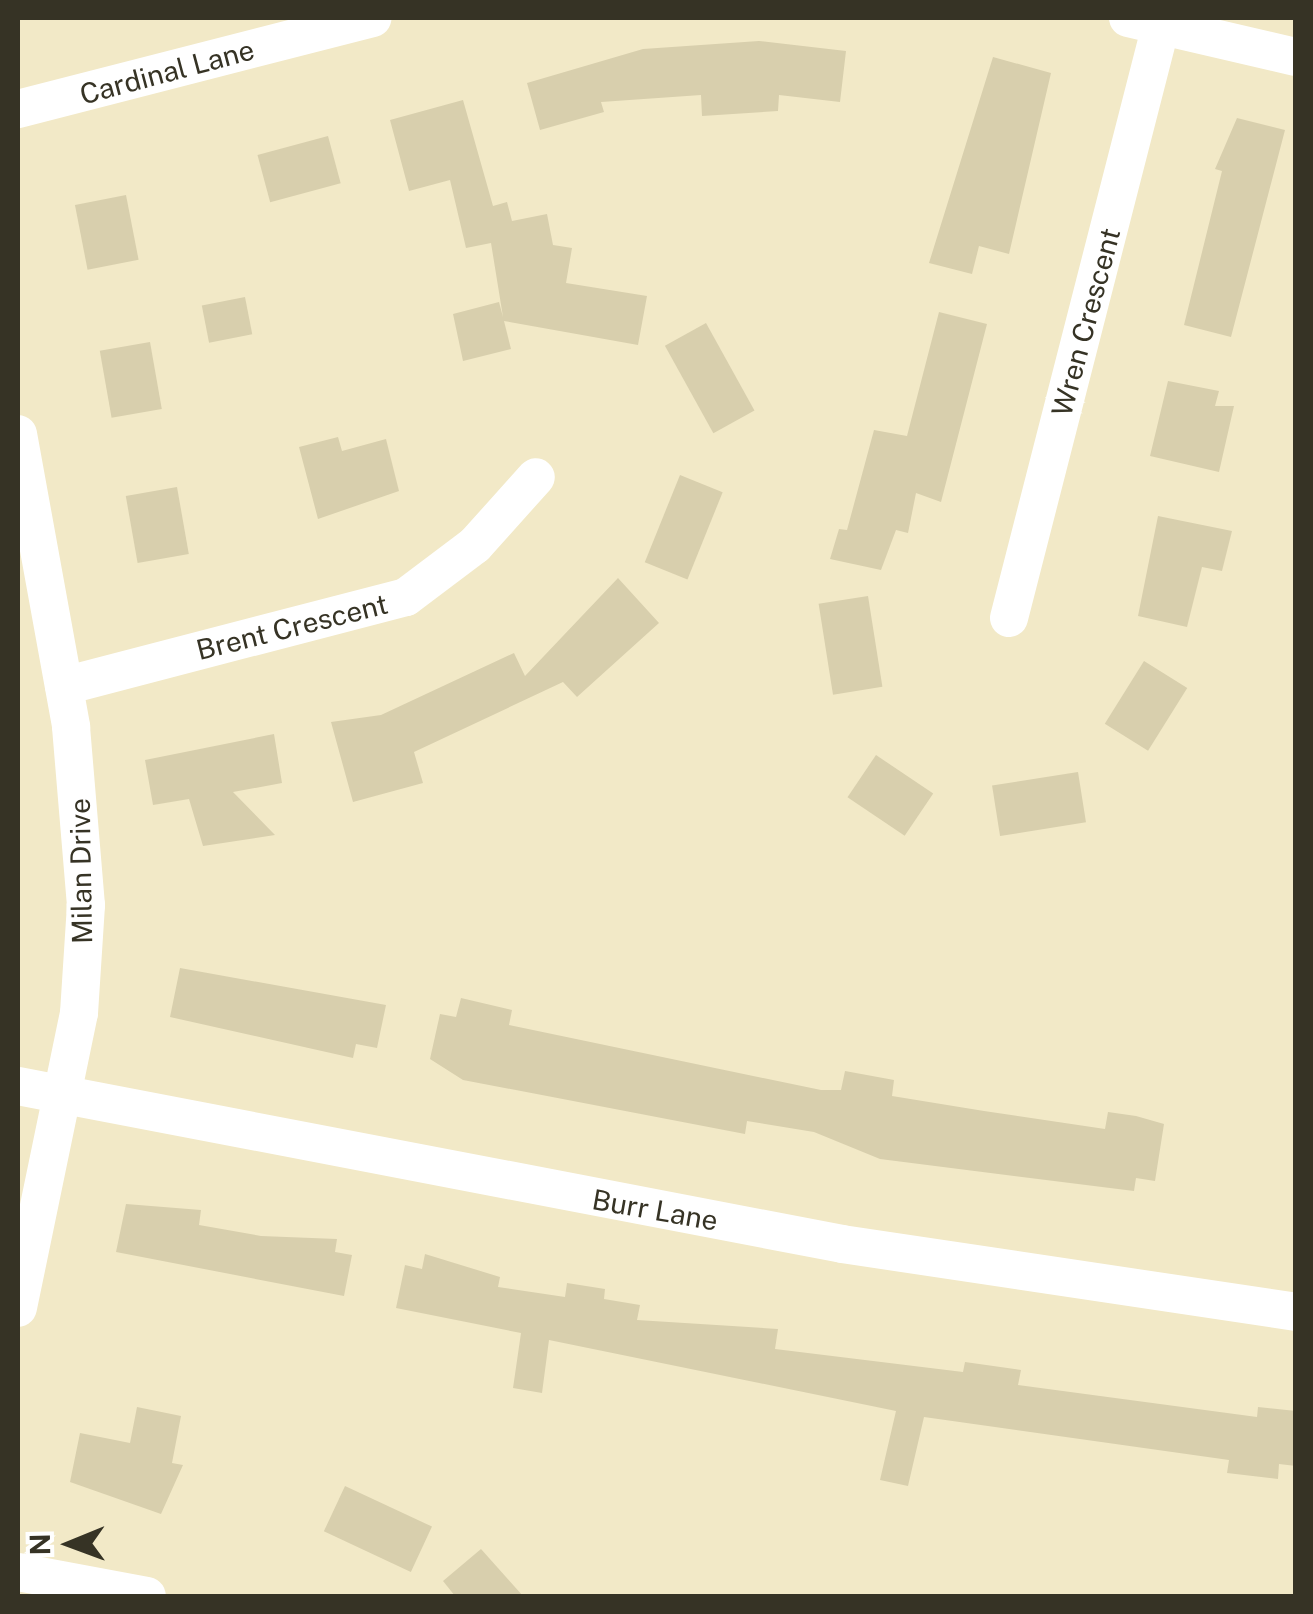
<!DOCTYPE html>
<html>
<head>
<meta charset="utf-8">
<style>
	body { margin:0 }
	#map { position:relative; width:1313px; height:1614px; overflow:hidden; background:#f2e9c7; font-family:"Public Sans",sans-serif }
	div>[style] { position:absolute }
	.building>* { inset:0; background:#d8cfad; transform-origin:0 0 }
	.minor>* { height:38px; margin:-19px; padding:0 19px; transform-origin:19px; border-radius:19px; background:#fff }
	span { translate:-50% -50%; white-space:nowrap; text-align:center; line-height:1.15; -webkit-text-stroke:8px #fff; paint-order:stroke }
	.street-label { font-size:28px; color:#363325 }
	.frame { position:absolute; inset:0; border:20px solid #363325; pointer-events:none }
	.north { position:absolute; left:20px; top:1494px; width:100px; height:100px; -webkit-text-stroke:8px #fff; paint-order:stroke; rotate:269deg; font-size:28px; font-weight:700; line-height:40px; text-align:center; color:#363325 }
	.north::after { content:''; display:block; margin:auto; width:35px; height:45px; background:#363325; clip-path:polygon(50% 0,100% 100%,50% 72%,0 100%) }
</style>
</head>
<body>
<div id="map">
	<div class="building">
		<div style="clip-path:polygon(759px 41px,846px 51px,840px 102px,779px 95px,778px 111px,702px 116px,701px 95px,601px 102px,604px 112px,540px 130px,527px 83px,643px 49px)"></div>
		<div style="clip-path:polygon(993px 57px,1051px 73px,1009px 254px,979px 246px,972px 274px,929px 263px)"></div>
		<div style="clip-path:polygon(463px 100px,493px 206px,507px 202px,512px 221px,547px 214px,553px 245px,572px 248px,566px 283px,647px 296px,638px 345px,504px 321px,511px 349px,463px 361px,453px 314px,499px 302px,503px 317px,491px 243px,466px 248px,450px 180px,409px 191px,390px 120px)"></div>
		<div style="clip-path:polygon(1237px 118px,1285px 130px,1231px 337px,1184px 325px,1222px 171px,1215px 169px)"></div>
		<div style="left:328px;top:136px;width:49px;height:73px;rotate:75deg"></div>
		<div style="left:126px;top:195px;width:66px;height:52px;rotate:79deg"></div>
		<div style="left:245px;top:297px;width:38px;height:44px;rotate:79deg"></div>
		<div style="clip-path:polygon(939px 312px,987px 324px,941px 502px,916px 493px,908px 533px,896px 530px,881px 570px,830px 559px,839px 529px,847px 530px,874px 430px,907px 436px)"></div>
		<div style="left:706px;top:323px;width:100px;height:47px;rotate:61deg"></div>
		<div style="left:150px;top:342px;width:68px;height:51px;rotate:80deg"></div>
		<div style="clip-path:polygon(1168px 381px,1219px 391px,1215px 406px,1234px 406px,1219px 472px,1150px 456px)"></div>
		<div style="clip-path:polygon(338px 437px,342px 451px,386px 439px,399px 491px,318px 519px,299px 447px)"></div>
		<div style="left:680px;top:475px;width:46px;height:94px;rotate:22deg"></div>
		<div style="left:177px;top:487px;width:68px;height:52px;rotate:80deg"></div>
		<div style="clip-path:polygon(1158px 516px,1232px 531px,1222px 571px,1202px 567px,1187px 627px,1138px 616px)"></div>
		<div style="clip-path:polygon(618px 578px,659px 623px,577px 697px,563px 682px,414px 752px,423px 783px,353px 802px,331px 722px,381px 715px,514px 653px,525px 676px)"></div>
		<div style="left:868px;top:596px;width:92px;height:50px;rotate:81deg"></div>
		<div style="left:1144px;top:661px;width:51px;height:74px;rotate:32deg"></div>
		<div style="clip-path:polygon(274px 734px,282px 783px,233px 792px,275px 835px,203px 846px,189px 799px,153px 805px,145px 760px)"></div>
		<div style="left:876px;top:755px;width:69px;height:51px;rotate:34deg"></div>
		<div style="left:1078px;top:772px;width:51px;height:87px;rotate:81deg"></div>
		<div style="clip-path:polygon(180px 968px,386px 1005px,377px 1048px,356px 1044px,353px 1058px,170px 1017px)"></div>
		<div style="clip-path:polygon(461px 998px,512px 1010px,509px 1025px,821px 1090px,841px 1090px,845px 1071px,894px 1080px,892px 1096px,984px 1111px,1105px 1129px,1108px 1112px,1136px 1116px,1164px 1124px,1155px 1181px,1136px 1178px,1134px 1191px,880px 1159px,814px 1132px,747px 1121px,745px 1134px,463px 1080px,430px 1059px,440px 1014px,456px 1017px)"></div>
		<div style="clip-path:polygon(126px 1204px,201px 1210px,199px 1225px,261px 1236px,337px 1239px,335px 1252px,352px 1255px,344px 1296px,116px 1252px)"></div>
		<div style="clip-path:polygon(425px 1254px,500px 1277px,498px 1287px,565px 1297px,567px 1283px,605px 1289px,604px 1299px,640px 1305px,637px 1320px,778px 1329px,775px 1349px,963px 1372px,965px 1362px,1021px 1370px,1018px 1385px,1257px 1417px,1258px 1407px,1296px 1411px,1296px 1466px,1279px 1464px,1278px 1479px,1227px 1473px,1229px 1460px,924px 1417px,908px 1486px,880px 1480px,896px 1411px,549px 1340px,542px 1393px,513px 1388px,521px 1333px,396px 1308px,405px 1265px,422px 1269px)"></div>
		<div style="clip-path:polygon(137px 1407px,181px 1416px,172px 1463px,183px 1465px,161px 1514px,70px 1482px,80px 1433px,130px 1443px)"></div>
		<div style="left:345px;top:1486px;width:96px;height:50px;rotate:25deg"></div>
		<div style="clip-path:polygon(481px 1549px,523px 1596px,455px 1596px,443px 1581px)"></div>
	</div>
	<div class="minor">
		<div style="left:1128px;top:18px;width:172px;rotate:13.1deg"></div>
		<div style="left:18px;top:109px;width:366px;rotate:-14.4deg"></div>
		<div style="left:18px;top:434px;width:298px;rotate:79.7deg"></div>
		<div style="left:71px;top:727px;width:179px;rotate:85.2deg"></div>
		<div style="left:86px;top:905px;width:108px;rotate:93.7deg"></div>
		<div style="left:79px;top:1013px;width:301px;rotate:101.7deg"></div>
		<div style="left:1009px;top:618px;width:612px;rotate:-75.62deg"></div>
		<div style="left:64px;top:686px;width:353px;rotate:-14.6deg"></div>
		<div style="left:406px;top:597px;width:86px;rotate:-37deg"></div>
		<div style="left:475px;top:545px;width:91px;rotate:-48.1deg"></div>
		<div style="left:18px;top:1086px;width:839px;rotate:10.85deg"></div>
		<div style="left:842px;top:1244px;width:459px;rotate:8.5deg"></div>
		<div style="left:18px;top:1572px;width:131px;rotate:10.5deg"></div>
	</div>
	<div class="street-label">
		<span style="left:167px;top:72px;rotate:-15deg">Cardinal Lane</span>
		<span style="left:1086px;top:322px;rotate:-75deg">Wren Crescent</span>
		<span style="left:292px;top:627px;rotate:-14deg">Brent Crescent</span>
		<span style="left:81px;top:871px;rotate:-91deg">Milan Drive</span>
		<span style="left:655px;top:1210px;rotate:10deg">Burr Lane</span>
	</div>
	<div class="frame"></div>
	<div class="north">N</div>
</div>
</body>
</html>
